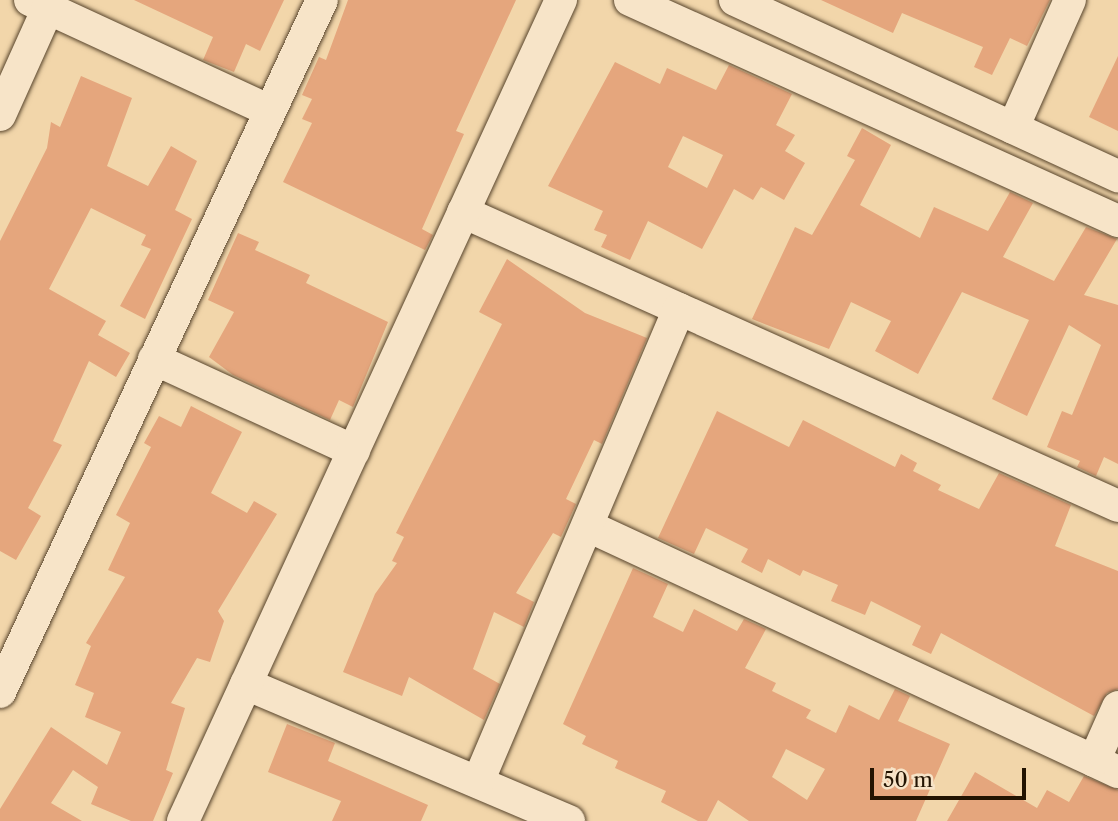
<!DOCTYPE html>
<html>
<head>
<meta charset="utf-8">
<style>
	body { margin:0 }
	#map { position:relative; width:1118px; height:821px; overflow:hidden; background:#f2d6aa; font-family:"Libre Caslon Text",serif }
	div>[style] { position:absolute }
	.building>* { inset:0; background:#e5a67d }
	.roads { filter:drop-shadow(0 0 2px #57442c) drop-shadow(0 0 2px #57442c) }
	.minor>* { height:32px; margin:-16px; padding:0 16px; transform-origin:16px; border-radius:16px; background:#f7e4c8 }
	span { translate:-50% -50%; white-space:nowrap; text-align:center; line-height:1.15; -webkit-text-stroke:5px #f7e4c8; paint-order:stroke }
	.scale { position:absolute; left:870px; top:768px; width:156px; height:32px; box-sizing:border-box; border:4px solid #231402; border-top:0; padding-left:9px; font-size:21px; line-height:24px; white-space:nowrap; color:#231402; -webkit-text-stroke:5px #f7e4c8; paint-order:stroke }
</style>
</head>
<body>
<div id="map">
	<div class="building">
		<div style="clip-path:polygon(134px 0,284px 0,260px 51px,246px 44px,234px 72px,203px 60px,213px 37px)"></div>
		<div style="clip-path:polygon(348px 0,516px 0,456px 131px,464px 134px,422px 229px,433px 235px,425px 250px,283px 182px,312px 123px,302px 119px,312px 99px,302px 95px,319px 57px,326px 60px)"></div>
		<div style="clip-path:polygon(821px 0,1050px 0,1027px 46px,1010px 38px,992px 75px,974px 67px,983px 47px,902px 13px,893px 33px)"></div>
		<div style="clip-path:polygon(1118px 56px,1118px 131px,1089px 117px)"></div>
		<div style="clip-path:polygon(evenodd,615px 62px,660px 84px,667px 68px,716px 90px,729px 65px,792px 94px,776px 125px,795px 135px,785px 151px,805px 163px,784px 200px,761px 187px,753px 200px,734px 189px,702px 249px,648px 221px,630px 260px,601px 247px,607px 235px,594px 230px,603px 211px,548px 186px,615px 62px,683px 136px,723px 155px,707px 188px,668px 167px,683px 136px)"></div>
		<div style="clip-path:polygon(81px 76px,132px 98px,107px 166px,148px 186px,171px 146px,197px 161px,175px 210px,192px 219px,145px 319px,120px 306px,151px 249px,141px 245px,146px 235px,91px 208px,49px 289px,106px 321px,98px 335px,130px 353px,116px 377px,89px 361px,53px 441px,62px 445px,28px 508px,41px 516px,16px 560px,0 551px,0 241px,47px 148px,51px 122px,60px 127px)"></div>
		<div style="clip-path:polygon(862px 128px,891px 145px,860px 205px,920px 238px,934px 207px,988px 231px,1010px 192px,1033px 203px,1003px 257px,1054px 281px,1086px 227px,1117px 239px,1084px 295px,1118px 305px,1118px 464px,1104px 457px,1096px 476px,1077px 467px,1080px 461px,1047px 447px,1062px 411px,1072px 415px,1101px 345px,1069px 325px,1027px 416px,992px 399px,1029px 320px,962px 292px,918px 374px,875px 351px,891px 321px,851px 302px,829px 349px,752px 319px,795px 227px,812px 235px,855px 160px,847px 156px)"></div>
		<div style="clip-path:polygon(238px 233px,259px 242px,255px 250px,310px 275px,306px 283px,388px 322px,353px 407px,339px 400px,330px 420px,233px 375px,209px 357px,234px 312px,208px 300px)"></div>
		<div style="clip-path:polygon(507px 259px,585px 313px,647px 338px,602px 444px,594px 440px,566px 499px,576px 504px,561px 537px,553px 533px,516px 593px,534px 602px,524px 627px,494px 612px,473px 669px,500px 684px,484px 720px,409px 677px,402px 696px,343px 672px,375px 594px,397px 563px,392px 561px,404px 537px,396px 533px,502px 324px,479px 312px)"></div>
		<div style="clip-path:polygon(191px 406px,242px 432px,211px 493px,247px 513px,254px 501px,277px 514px,218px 611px,224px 621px,210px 662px,197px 658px,171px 703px,185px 708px,166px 770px,173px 773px,153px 821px,131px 821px,91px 804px,98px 787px,73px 770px,51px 803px,82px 821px,0 821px,0 809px,51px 727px,107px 765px,121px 732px,85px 717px,94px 693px,75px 685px,91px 646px,86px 643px,125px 577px,108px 570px,130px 523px,116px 515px,151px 447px,144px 443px,159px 416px,181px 427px)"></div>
		<div style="clip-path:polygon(717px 411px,789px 447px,803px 420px,895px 467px,901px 454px,917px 463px,913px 471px,941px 485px,938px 490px,979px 509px,999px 473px,1071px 505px,1055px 546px,1118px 571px,1118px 689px,1107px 693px,1094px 716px,941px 633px,931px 654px,912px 645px,921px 626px,871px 601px,865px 615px,831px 601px,838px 585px,803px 570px,800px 576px,768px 559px,762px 573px,741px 562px,748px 549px,706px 528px,694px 554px,658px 538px)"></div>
		<div style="clip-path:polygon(evenodd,633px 568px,668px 584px,653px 617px,683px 632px,694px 609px,737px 631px,744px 619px,766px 629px,745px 668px,776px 683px,772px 691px,811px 710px,806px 718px,836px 733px,849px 705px,879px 720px,895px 689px,910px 696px,898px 721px,950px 744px,916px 821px,749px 821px,718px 800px,707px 821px,698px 821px,661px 802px,666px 791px,615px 768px,618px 761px,582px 744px,586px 736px,563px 724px,633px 568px,786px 749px,825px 769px,807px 800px,772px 777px,786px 749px)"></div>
		<div style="clip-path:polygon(287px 724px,335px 743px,328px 761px,428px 805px,421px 821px,332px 821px,341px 801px,268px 772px)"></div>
		<div style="clip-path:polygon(975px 772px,1037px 808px,1047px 790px,1069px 802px,1084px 776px,1118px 790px,1118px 821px,947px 821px)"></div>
	</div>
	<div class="roads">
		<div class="minor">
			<div style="left:30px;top:0;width:264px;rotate:24.8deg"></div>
			<div style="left:630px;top:0;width:536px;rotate:24.36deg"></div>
			<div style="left:735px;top:0;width:422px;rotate:24.7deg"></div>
			<div style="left:0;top:115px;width:117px;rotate:-65.8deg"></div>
			<div style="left:1013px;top:128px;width:140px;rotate:-66deg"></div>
			<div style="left:463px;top:212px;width:718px;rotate:24.17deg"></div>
			<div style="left:154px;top:359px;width:220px;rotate:24.7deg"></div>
			<div style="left:588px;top:526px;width:584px;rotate:24.9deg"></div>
			<div style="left:246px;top:684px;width:351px;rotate:23deg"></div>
			<div style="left:0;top:692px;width:763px;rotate:-65.05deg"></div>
			<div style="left:1094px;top:761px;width:59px;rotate:-66deg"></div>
			<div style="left:478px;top:782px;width:514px;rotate:-66.98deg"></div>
			<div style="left:183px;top:821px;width:904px;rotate:-65.28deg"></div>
		</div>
	</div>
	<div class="scale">50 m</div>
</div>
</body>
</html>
